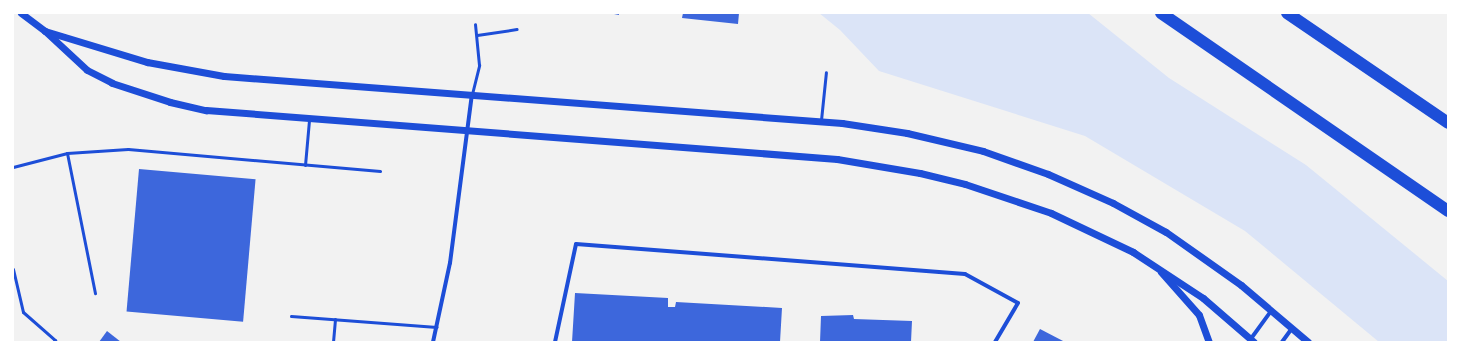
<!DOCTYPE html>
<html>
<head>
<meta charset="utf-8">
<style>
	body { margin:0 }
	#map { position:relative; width:1461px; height:355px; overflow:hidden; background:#f2f2f2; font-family:"Titillium Web",sans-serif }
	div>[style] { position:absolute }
	.green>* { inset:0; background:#dbe4f7 }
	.building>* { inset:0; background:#3d67dc; transform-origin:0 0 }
	.service>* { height:3px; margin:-1.5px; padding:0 1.5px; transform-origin:1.5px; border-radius:1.5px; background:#1d4ed8 }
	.minor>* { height:4px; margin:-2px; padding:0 2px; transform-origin:2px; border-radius:2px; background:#1d4ed8 }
	.tertiary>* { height:7px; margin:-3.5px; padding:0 3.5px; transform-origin:3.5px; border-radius:3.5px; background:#1d4ed8 }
	.motorway>* { height:12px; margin:-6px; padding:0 6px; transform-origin:6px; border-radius:6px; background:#1d4ed8 }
	span { translate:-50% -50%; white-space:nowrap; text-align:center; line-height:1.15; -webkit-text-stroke:3px #fff; paint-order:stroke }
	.frame { position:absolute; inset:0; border:14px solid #fff; pointer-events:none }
</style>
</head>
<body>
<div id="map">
	<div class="green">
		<div style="clip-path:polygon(819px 13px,1088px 13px,1169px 78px,1306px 165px,1448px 281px,1448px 342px,1379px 342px,1245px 231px,1085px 136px,879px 71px,840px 30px)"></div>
	</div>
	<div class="building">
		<div style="clip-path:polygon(609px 13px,619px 13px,619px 15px)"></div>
		<div style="clip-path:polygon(683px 13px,739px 13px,738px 24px,682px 18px)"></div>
		<div style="left:139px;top:169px;width:117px;height:143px;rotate:5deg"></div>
		<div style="clip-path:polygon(575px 293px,668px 298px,668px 307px,675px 307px,676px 302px,782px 308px,780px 342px,572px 342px)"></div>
		<div style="clip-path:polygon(853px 315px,854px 319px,912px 321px,911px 342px,820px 342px,821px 316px)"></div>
		<div style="clip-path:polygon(1040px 329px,1065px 342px,1033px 342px)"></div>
		<div style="clip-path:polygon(107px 331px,121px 342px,99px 342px)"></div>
	</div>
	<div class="service">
		<div style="left:477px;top:35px;width:40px;rotate:-8.5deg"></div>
		<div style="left:472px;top:94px;width:30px;rotate:-76deg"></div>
		<div style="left:479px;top:65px;width:41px;rotate:-95.6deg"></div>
		<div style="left:821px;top:120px;width:48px;rotate:-84.1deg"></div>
		<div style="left:67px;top:153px;width:143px;rotate:78.7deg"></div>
		<div style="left:305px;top:165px;width:45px;rotate:-84.9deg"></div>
		<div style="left:13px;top:167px;width:56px;rotate:-14.5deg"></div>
		<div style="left:67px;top:153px;width:61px;rotate:-3.8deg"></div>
		<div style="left:128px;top:149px;width:253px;rotate:5deg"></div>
		<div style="left:13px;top:269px;width:44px;rotate:76.9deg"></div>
		<div style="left:23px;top:312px;width:43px;rotate:41.2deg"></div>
		<div style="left:55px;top:340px;width:3px;rotate:135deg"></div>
		<div style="left:291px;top:316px;width:146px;rotate:4.3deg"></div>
		<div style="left:333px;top:342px;width:23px;rotate:-85deg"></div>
	</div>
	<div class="minor">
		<div style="left:1250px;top:340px;width:37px;rotate:-54deg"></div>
		<div style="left:433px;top:342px;width:81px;rotate:-77.9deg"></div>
		<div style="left:450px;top:263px;width:170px;rotate:-82.6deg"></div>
		<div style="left:555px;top:342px;width:100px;rotate:-77.9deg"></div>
		<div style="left:576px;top:244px;width:390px;rotate:4.4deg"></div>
		<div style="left:965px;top:274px;width:60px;rotate:28.7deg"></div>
		<div style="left:1018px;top:303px;width:45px;rotate:120.5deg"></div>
		<div style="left:1282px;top:342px;width:17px;rotate:-54deg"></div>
	</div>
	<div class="tertiary">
		<div style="left:21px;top:13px;width:30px;rotate:37deg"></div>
		<div style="left:45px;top:31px;width:57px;rotate:42.9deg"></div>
		<div style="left:87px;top:70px;width:28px;rotate:27deg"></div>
		<div style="left:112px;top:83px;width:61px;rotate:18.1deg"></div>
		<div style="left:170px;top:102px;width:37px;rotate:13deg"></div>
		<div style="left:206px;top:110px;width:633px;rotate:4.44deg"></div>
		<div style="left:837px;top:159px;width:84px;rotate:9.6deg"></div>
		<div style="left:920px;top:173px;width:46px;rotate:13.7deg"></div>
		<div style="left:965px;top:184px;width:91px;rotate:18.6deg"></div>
		<div style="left:1051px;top:213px;width:91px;rotate:25.4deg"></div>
		<div style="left:1133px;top:252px;width:84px;rotate:33.3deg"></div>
		<div style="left:1203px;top:298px;width:67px;rotate:40.8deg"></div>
		<div style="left:45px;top:31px;width:107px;rotate:16.9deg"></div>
		<div style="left:147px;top:62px;width:78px;rotate:10.3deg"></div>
		<div style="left:224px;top:76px;width:620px;rotate:4.35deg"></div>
		<div style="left:842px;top:123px;width:66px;rotate:8.7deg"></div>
		<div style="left:907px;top:133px;width:78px;rotate:13.3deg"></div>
		<div style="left:983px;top:151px;width:69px;rotate:19.5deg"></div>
		<div style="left:1048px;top:174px;width:71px;rotate:24deg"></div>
		<div style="left:1113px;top:203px;width:60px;rotate:28.7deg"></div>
		<div style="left:1166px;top:232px;width:92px;rotate:35.2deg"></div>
		<div style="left:1241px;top:285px;width:88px;rotate:40.4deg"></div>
		<div style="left:1161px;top:272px;width:57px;rotate:48.5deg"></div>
		<div style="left:1199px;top:315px;width:29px;rotate:70deg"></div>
	</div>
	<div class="motorway">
		<div style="left:1161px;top:13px;width:349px;rotate:34.6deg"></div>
		<div style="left:1287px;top:13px;width:195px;rotate:34.3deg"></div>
	</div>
	<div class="frame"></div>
</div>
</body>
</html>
